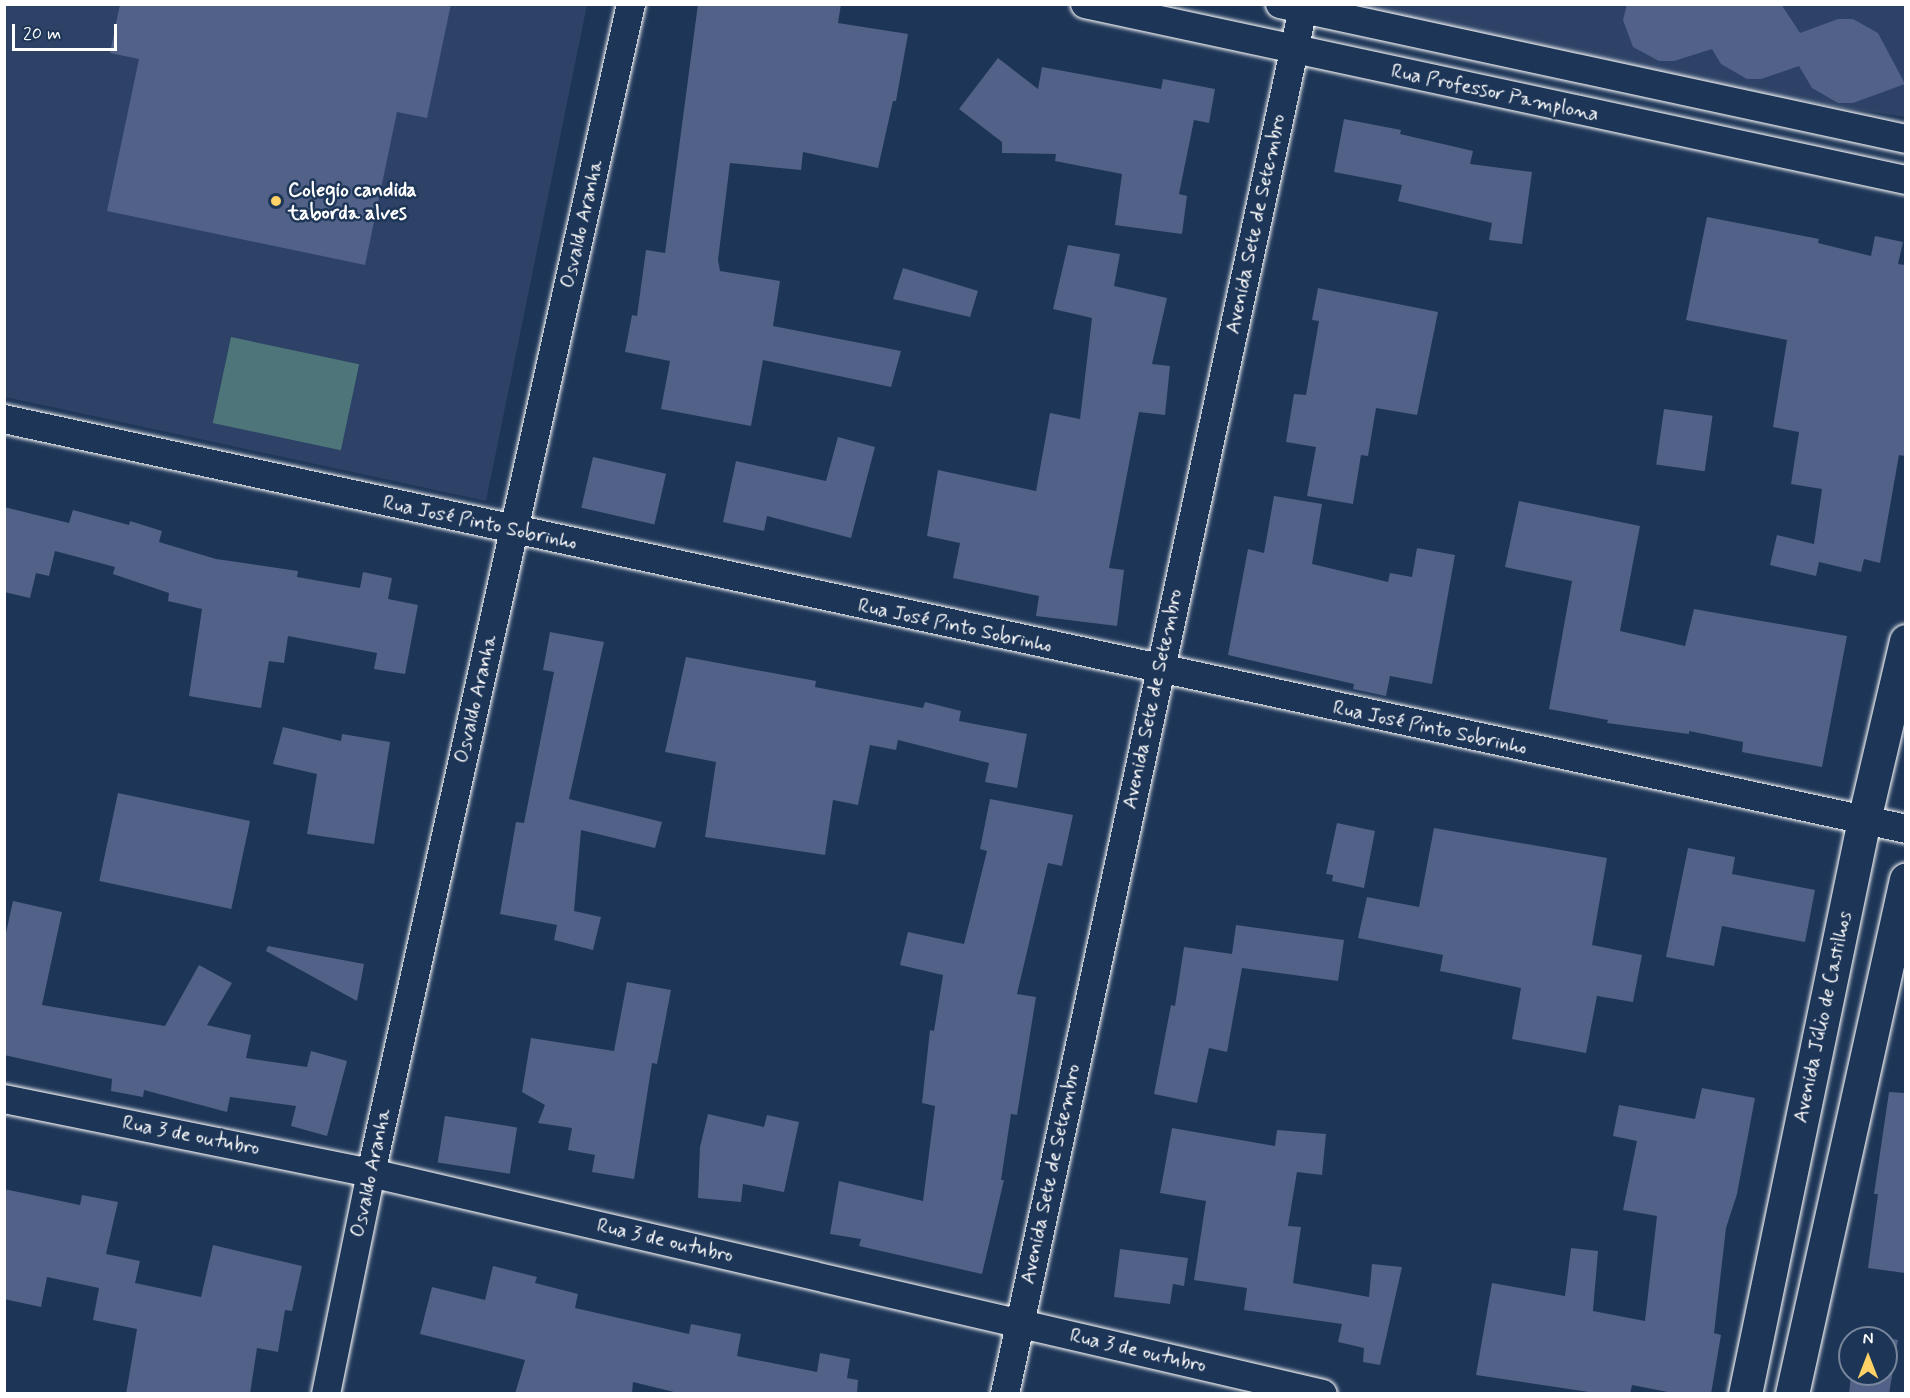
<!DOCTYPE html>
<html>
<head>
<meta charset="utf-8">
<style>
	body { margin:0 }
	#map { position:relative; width:1910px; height:1398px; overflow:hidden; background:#1d3557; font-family:Mynerve,sans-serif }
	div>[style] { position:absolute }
	.built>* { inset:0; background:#2d4266 }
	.green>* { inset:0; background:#4e767a; transform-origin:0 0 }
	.building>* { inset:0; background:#516188; transform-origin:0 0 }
	.roads { filter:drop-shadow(0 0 2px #fff) drop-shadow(0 0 2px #fff) }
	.street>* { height:28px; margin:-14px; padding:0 14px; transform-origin:14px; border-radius:14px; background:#1d3557 }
	.secondary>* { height:33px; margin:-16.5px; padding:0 16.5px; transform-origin:16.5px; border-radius:16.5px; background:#1d3557 }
	.dots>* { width:16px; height:16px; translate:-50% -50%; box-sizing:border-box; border:3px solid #1d3557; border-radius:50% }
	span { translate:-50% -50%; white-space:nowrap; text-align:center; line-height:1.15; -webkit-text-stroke:5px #1d3557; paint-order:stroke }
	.street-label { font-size:20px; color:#fff }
	.poi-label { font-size:20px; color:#fff; font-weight:700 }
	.left { translate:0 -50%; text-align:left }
	.frame { position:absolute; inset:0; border:6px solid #fff; pointer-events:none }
	.north { position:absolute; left:1838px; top:1326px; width:60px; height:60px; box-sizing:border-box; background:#1d3557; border:2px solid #77869a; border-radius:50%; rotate:0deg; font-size:16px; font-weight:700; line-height:24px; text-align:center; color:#fff }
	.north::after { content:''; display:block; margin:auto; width:21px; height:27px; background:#ffd166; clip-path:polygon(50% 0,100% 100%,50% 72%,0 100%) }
	.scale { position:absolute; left:12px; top:24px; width:105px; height:27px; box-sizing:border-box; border:3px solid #fff; border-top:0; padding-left:8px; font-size:18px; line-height:21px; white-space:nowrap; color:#fff; -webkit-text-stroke:4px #1d3557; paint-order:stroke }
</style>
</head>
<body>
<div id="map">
	<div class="built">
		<div style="clip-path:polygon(5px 5px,587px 5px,486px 501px,5px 397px)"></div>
		<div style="clip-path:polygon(1342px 5px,1905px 5px,1905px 117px,1651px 78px)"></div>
	</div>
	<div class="green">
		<div style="left:231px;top:337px;width:131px;height:88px;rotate:12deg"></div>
	</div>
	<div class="building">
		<div style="clip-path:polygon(120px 4px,451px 4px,427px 118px,397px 112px,365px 265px,107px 211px,139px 59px,110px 53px)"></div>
		<div style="clip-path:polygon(698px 4px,841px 4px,838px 23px,908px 34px,896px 101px,893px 101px,878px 168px,803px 152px,801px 170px,730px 163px,718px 260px,720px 271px,780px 281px,773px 326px,901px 351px,891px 387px,763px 360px,751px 426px,661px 409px,670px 361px,625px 352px,632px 315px,637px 316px,646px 250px,665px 253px)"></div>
		<div style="clip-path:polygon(1627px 4px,1781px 4px,1800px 33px,1838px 19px,1853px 19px,1878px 33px,1905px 84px,1853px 103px,1838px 103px,1812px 88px,1799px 66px,1761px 79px,1747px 79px,1721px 64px,1712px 49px,1674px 61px,1659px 61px,1633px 47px,1623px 20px)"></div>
		<div style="clip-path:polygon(998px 58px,1038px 89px,1042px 67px,1161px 89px,1163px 79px,1215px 89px,1209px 123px,1194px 120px,1179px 194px,1187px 196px,1182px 234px,1115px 225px,1122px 174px,1055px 161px,1056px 154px,1002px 153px,1002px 142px,959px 109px)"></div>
		<div style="clip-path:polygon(1344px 119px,1401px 130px,1400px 134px,1473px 151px,1470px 164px,1532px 172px,1522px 244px,1489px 240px,1492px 223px,1398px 201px,1402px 185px,1334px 172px)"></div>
		<div style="clip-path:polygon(1707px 217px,1819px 239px,1818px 243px,1871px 256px,1875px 236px,1903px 242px,1898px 264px,1905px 265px,1905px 456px,1899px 455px,1880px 563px,1864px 559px,1861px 572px,1819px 562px,1816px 576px,1770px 565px,1777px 535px,1814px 544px,1822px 489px,1791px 484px,1799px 432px,1773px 427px,1787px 340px,1686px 320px)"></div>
		<div style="clip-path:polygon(1068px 245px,1120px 254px,1114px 286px,1167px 298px,1152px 364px,1170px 366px,1165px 415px,1139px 412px,1109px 568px,1124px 570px,1117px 626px,1036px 616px,1039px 596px,953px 578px,960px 543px,927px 536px,938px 470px,1036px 491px,1050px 413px,1080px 419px,1092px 318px,1053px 309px)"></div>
		<div style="clip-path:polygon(903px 268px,978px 291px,970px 317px,893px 299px)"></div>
		<div style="clip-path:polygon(1318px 288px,1438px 312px,1417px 415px,1376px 408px,1368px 456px,1361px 455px,1353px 504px,1307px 496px,1316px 447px,1286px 442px,1294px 394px,1306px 395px,1319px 321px,1312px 320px)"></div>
		<div style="left:1664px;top:409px;width:49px;height:56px;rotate:8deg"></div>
		<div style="clip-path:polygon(838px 437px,875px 447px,851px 538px,767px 516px,764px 531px,723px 522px,736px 461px,826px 481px)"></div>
		<div style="left:593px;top:457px;width:75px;height:52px;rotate:13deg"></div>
		<div style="clip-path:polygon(1274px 496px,1322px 504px,1312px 564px,1388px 582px,1390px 573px,1412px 577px,1417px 548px,1455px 555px,1432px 684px,1390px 676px,1386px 696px,1353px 689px,1354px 684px,1228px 655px,1248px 549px,1264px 553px)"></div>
		<div style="clip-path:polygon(1519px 501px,1640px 526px,1620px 631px,1685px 646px,1694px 609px,1847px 636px,1822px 767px,1742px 752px,1743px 742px,1689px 731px,1689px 734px,1607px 723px,1608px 720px,1549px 709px,1572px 581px,1505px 567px)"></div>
		<div style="clip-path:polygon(4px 507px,69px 523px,73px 510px,129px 525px,130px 521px,162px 531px,159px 542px,216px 559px,298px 571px,297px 577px,360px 588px,363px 572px,392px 578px,388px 599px,418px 605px,405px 674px,374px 669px,377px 653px,288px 636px,284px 663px,269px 661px,261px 708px,189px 696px,202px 609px,168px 601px,169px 593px,113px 574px,115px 567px,55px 551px,49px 576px,36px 573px,30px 598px,4px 592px)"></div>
		<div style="clip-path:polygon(550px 632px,604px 642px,569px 799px,662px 822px,655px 848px,581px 830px,574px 911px,601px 917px,593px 950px,554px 940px,557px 925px,500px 914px,516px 822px,524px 823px,554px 672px,543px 670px)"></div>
		<div style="clip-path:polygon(686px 657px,816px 681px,815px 687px,923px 708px,925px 702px,961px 711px,959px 721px,1027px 734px,1017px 788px,985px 782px,989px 763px,898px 740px,896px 750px,870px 745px,858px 805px,833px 800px,825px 855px,705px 837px,716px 762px,665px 752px)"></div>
		<div style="clip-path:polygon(283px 727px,341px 741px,342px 734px,390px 742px,374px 844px,307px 834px,317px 774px,273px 764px)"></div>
		<div style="left:118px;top:793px;width:135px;height:90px;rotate:12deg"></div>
		<div style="clip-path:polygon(990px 799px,1073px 815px,1062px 866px,1048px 863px,1017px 994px,1036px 997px,1017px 1115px,1011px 1114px,1001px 1180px,1004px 1180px,982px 1274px,859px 1246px,861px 1239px,830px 1234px,839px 1181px,923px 1201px,935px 1106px,922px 1103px,930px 1030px,934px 1031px,943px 975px,900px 965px,908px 932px,964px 944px,987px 851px,980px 849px)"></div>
		<div style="clip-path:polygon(1337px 823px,1375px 831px,1364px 888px,1332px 881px,1333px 875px,1326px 874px)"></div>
		<div style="clip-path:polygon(1434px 828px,1607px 858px,1592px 945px,1642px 955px,1633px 1002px,1597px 996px,1586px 1053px,1512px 1039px,1521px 988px,1440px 971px,1443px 955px,1358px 938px,1367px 897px,1419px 907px)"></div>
		<div style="clip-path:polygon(1688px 848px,1735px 857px,1732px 874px,1815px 890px,1805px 942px,1722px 926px,1714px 966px,1666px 957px)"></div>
		<div style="clip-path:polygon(13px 901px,62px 912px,42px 1005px,165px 1026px,199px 965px,232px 983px,207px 1025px,251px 1035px,246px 1058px,307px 1067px,311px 1051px,347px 1061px,327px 1136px,291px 1126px,296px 1106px,230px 1097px,227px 1112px,144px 1090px,143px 1097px,111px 1091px,112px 1079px,4px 1055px,4px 942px)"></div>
		<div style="clip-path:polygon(1236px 925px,1344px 940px,1338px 981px,1242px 968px,1227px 1052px,1209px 1048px,1197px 1103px,1154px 1094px,1171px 1005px,1175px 1006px,1184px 947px,1232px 954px)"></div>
		<div style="clip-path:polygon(268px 946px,364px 964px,357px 1001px,266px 951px)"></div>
		<div style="clip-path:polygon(627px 982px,671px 990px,657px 1064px,652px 1063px,634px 1179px,592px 1172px,595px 1155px,568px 1150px,572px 1128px,538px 1123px,545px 1105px,522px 1092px,531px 1038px,614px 1051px)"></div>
		<div style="clip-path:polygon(1702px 1088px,1755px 1098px,1737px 1194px,1726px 1228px,1714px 1333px,1721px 1335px,1711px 1394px,1678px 1394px,1632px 1385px,1630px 1394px,1602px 1394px,1476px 1375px,1492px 1283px,1565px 1296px,1571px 1248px,1598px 1251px,1593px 1311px,1645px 1321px,1657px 1216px,1623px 1210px,1637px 1141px,1613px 1136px,1619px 1105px,1695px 1119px)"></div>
		<div style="clip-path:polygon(1889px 1092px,1905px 1093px,1905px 1273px,1868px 1268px,1878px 1194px,1874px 1194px)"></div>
		<div style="clip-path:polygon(708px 1114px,764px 1127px,767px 1115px,799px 1122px,784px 1192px,743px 1184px,741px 1202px,698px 1198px,700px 1147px)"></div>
		<div style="left:445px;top:1116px;width:73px;height:47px;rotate:9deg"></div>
		<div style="clip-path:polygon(1172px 1128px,1275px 1146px,1277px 1130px,1326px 1134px,1322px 1175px,1297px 1172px,1288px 1226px,1301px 1227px,1293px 1283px,1369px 1297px,1372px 1264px,1402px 1267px,1380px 1365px,1363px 1362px,1364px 1348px,1338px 1342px,1342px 1324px,1244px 1310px,1247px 1288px,1194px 1280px,1206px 1201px,1160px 1193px)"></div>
		<div style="clip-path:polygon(4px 1189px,80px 1205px,82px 1195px,118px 1202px,106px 1254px,140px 1261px,135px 1283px,201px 1297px,213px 1245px,302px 1266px,292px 1311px,285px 1310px,278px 1352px,257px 1348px,250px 1394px,126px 1394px,137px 1329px,93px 1320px,99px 1288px,47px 1277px,41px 1307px,4px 1299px)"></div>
		<div style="clip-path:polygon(1120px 1249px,1188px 1258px,1184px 1286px,1173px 1284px,1170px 1304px,1114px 1297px)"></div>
		<div style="clip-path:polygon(493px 1266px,537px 1277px,535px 1283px,578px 1294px,575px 1308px,689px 1334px,691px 1324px,741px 1334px,737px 1356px,817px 1372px,820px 1353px,850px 1359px,847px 1378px,858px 1380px,857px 1394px,682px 1394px,633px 1382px,632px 1394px,515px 1394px,525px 1360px,420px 1334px,432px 1287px,485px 1300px)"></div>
		<div style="clip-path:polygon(1886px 1338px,1898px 1340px,1889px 1394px,1849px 1394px,1851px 1374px,1886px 1374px)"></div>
	</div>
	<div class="roads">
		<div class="street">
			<div style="left:1085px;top:4px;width:840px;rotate:12.1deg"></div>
			<div style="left:1280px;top:4px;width:640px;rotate:12.17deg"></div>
			<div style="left:4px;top:419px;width:1946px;rotate:12.16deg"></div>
			<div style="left:4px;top:1099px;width:374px;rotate:11.4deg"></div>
			<div style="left:371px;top:1173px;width:977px;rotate:13.07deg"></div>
			<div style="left:326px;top:1394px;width:226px;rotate:-78.5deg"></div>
			<div style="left:371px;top:1173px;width:1198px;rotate:-77.46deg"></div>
			<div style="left:1005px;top:1394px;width:1422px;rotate:-77.86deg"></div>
		</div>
		<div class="secondary">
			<div style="left:1745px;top:1394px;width:586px;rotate:-78.29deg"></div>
			<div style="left:1864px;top:820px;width:184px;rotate:-76.8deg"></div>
			<div style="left:1792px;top:1394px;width:527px;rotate:-77.52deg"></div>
		</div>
	</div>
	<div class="dots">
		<div style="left:276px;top:201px;background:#ffd166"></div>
	</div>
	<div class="street-label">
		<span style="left:1495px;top:93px;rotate:12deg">Rua Professor Pamplona</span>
		<span style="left:582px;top:224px;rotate:-77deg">Osvaldo Aranha</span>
		<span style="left:1256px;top:224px;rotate:-78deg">Avenida Sete de Setembro</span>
		<span style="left:480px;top:523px;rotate:12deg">Rua José Pinto Sobrinho</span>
		<span style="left:955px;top:626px;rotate:12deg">Rua José Pinto Sobrinho</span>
		<span style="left:476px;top:699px;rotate:-77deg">Osvaldo Aranha</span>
		<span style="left:1153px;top:699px;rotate:-78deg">Avenida Sete de Setembro</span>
		<span style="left:1430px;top:728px;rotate:12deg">Rua José Pinto Sobrinho</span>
		<span style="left:1823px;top:1017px;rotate:-78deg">Avenida Júlio de Castilhos</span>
		<span style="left:191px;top:1136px;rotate:11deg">Rua 3 de outubro</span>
		<span style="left:371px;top:1173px;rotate:-78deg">Osvaldo Aranha</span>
		<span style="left:1051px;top:1174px;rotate:-78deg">Avenida Sete de Setembro</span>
		<span style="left:665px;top:1241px;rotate:13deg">Rua 3 de outubro</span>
		<span style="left:1138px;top:1351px;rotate:13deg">Rua 3 de outubro</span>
	</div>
	<div class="poi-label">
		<span class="left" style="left:288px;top:202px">Colegio candida<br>taborda alves</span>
	</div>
	<div class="frame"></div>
	<div class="north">N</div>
	<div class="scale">20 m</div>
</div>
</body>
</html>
